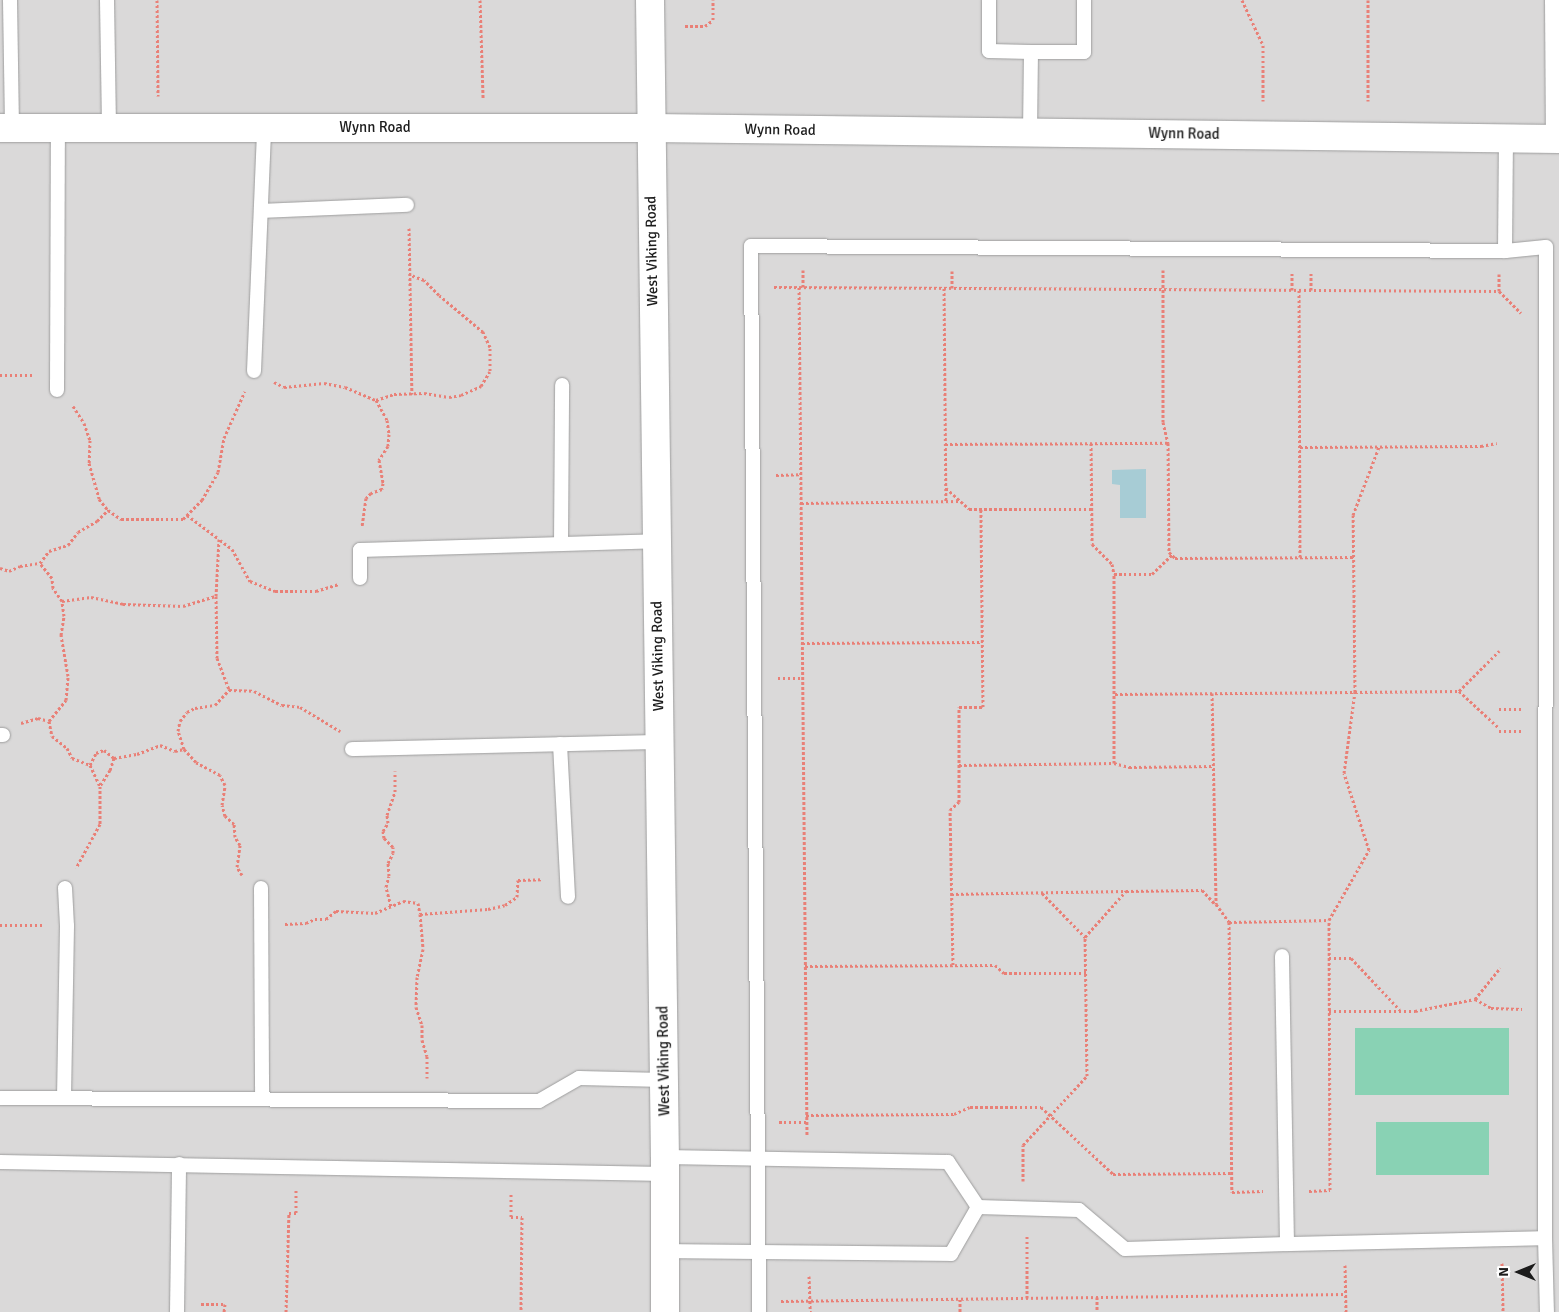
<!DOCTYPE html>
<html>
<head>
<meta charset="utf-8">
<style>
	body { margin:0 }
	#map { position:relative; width:1559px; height:1312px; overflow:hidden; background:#ece8e2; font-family:Signika,sans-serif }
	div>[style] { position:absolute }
	.residential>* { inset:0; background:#dad9d9; transform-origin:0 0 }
	.pitch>* { inset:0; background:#89d2b4; transform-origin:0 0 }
	.water>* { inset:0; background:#a7ccd5 }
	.path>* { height:3px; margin-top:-1.5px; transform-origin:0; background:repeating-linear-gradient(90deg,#e98077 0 2.5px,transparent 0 5px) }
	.roads { filter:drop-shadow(0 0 1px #9d9d9d) drop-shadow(0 0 1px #9d9d9d) }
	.service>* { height:14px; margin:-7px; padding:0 7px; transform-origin:7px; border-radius:7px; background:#fff }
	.tertiary>* { height:28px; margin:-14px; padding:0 14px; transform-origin:14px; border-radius:14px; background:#fff }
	span { translate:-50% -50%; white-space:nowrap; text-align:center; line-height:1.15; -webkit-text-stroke:4.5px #fff; paint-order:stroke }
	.street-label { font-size:15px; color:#1c1c1c }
	.north { position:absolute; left:1494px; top:1247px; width:50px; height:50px; -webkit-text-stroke:4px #fff; paint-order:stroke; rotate:270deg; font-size:14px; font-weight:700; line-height:20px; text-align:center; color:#1c1c1c }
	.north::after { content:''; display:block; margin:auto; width:18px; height:22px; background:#1c1c1c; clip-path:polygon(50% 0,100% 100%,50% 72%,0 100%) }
</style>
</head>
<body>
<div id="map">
	<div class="residential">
		<div style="left:0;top:0;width:1559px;height:1312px"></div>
	</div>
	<div class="pitch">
		<div style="left:1509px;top:1028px;width:67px;height:154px;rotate:90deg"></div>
		<div style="left:1376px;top:1122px;width:113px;height:53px"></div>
	</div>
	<div class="water">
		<div style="clip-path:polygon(1146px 469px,1146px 518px,1120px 518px,1120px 485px,1112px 484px,1112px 470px)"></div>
	</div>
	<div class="path">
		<div style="left:157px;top:0;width:96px;rotate:89.4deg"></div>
		<div style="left:480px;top:0;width:98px;rotate:88.2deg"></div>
		<div style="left:1242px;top:0;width:50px;rotate:65deg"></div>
		<div style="left:1263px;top:45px;width:56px;rotate:90deg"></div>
		<div style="left:1368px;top:0;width:101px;rotate:90deg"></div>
		<div style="left:685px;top:26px;width:20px"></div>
		<div style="left:705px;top:26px;width:10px;rotate:-37deg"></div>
		<div style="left:713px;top:20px;width:20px;rotate:-90deg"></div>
		<div style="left:409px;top:228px;width:166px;rotate:89deg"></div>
		<div style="left:803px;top:270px;width:17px;rotate:90deg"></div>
		<div style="left:1163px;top:270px;width:152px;rotate:90deg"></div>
		<div style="left:1163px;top:422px;width:22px;rotate:77deg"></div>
		<div style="left:1168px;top:443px;width:109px;rotate:89.5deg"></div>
		<div style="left:1169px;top:552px;width:8px;rotate:45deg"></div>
		<div style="left:1175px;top:558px;width:179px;rotate:-0.3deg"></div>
		<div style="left:952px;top:271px;width:17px;rotate:90deg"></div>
		<div style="left:1292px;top:273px;width:17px;rotate:90deg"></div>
		<div style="left:1311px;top:273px;width:17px;rotate:90deg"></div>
		<div style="left:1499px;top:274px;width:17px;rotate:90deg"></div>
		<div style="left:1499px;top:291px;width:31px;rotate:45deg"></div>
		<div style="left:774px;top:287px;width:725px;rotate:0.32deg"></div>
		<div style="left:799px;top:287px;width:849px;rotate:89.46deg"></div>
		<div style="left:944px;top:288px;width:213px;rotate:89.5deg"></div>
		<div style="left:1299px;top:290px;width:267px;rotate:89.8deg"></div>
		<div style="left:0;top:375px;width:34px"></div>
		<div style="left:274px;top:382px;width:11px;rotate:27deg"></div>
		<div style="left:284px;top:387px;width:40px;rotate:-5.7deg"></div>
		<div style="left:324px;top:383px;width:21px;rotate:11deg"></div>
		<div style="left:345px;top:387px;width:34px;rotate:23deg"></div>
		<div style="left:376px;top:400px;width:23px;rotate:61deg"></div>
		<div style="left:387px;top:420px;width:14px;rotate:82deg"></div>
		<div style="left:389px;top:434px;width:12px;rotate:95deg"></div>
		<div style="left:388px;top:446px;width:17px;rotate:123deg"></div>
		<div style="left:379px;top:460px;width:23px;rotate:80deg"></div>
		<div style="left:383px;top:483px;width:6px;rotate:99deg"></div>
		<div style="left:382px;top:489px;width:12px;rotate:160deg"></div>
		<div style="left:371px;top:493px;width:7px;rotate:135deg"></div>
		<div style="left:366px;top:498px;width:28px;rotate:98deg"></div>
		<div style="left:376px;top:400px;width:19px;rotate:-18deg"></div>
		<div style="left:394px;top:394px;width:30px;rotate:-2deg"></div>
		<div style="left:424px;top:393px;width:25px;rotate:9deg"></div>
		<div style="left:449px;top:397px;width:12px;rotate:-9deg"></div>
		<div style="left:461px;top:395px;width:22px;rotate:-24deg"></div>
		<div style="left:481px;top:386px;width:17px;rotate:-59deg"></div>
		<div style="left:490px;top:371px;width:24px;rotate:-90deg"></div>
		<div style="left:490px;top:347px;width:17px;rotate:-115deg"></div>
		<div style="left:483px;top:332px;width:57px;rotate:-139.9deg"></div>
		<div style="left:439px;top:295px;width:21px;rotate:-135deg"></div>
		<div style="left:424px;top:280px;width:14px;rotate:-159deg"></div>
		<div style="left:73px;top:406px;width:20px;rotate:57deg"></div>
		<div style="left:84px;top:423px;width:18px;rotate:71deg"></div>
		<div style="left:90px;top:440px;width:23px;rotate:92deg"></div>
		<div style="left:89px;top:463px;width:37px;rotate:74deg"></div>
		<div style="left:99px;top:499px;width:14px;rotate:51deg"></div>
		<div style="left:108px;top:510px;width:16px;rotate:35deg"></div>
		<div style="left:121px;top:519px;width:62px"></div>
		<div style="left:183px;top:519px;width:27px;rotate:-45deg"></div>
		<div style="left:202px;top:500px;width:32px;rotate:-60deg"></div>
		<div style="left:218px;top:472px;width:35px;rotate:-80deg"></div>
		<div style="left:224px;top:438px;width:51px;rotate:-65.9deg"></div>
		<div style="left:1091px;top:443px;width:101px;rotate:89.4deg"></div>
		<div style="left:1092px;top:544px;width:28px;rotate:45deg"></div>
		<div style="left:1112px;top:564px;width:10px;rotate:79deg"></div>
		<div style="left:945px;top:444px;width:223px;rotate:-0.3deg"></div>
		<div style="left:1300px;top:447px;width:181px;rotate:-0.3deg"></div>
		<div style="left:1481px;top:446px;width:16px;rotate:-11deg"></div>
		<div style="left:776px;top:475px;width:25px;rotate:-2deg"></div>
		<div style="left:946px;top:488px;width:31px;rotate:42deg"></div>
		<div style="left:969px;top:509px;width:123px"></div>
		<div style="left:801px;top:503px;width:160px;rotate:-0.7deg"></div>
		<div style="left:187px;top:515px;width:40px;rotate:37deg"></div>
		<div style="left:219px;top:539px;width:57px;rotate:93deg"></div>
		<div style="left:216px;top:596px;width:62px;rotate:89.1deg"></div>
		<div style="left:217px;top:658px;width:34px;rotate:69deg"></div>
		<div style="left:220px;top:540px;width:15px;rotate:37deg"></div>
		<div style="left:232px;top:549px;width:37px;rotate:61deg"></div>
		<div style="left:250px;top:581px;width:27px;rotate:22deg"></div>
		<div style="left:275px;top:591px;width:41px"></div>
		<div style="left:316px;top:591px;width:24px;rotate:-17deg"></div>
		<div style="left:0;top:568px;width:9px;rotate:18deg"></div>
		<div style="left:9px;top:571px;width:12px;rotate:-24deg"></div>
		<div style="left:20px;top:566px;width:20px;rotate:-9deg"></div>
		<div style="left:40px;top:563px;width:15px;rotate:-53deg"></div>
		<div style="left:49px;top:551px;width:20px;rotate:-18deg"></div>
		<div style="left:68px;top:545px;width:16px;rotate:-52deg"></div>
		<div style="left:78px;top:532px;width:22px;rotate:-30deg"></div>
		<div style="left:97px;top:521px;width:16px;rotate:-45deg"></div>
		<div style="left:62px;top:601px;width:29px;rotate:-8deg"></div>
		<div style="left:91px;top:597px;width:33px;rotate:12deg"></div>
		<div style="left:123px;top:604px;width:60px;rotate:1.9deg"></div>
		<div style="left:183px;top:606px;width:34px;rotate:-17deg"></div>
		<div style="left:802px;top:643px;width:180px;rotate:-0.3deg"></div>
		<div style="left:778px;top:678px;width:24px"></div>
		<div style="left:1459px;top:691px;width:57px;rotate:-45deg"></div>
		<div style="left:1212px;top:693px;width:211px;rotate:88.9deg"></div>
		<div style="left:1216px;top:904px;width:22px;rotate:54deg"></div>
		<div style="left:1229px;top:922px;width:270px;rotate:89.4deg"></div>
		<div style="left:1232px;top:1192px;width:31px;rotate:-2deg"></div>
		<div style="left:1115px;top:694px;width:344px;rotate:-0.5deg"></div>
		<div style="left:1459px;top:691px;width:54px;rotate:42.8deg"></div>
		<div style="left:1499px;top:709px;width:24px"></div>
		<div style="left:49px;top:721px;width:15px;rotate:79deg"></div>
		<div style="left:52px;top:736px;width:19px;rotate:39deg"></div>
		<div style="left:67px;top:748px;width:11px;rotate:63deg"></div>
		<div style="left:72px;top:758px;width:19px;rotate:21deg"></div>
		<div style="left:90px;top:765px;width:23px;rotate:65deg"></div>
		<div style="left:100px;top:786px;width:38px;rotate:90deg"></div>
		<div style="left:100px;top:824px;width:50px;rotate:118.6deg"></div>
		<div style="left:21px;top:723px;width:18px;rotate:-16deg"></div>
		<div style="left:38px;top:718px;width:11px;rotate:15deg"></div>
		<div style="left:49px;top:721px;width:27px;rotate:-51deg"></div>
		<div style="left:66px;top:700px;width:24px;rotate:-85deg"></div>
		<div style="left:68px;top:676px;width:42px;rotate:-99.7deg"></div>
		<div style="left:61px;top:635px;width:19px;rotate:-81deg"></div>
		<div style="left:64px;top:616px;width:15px;rotate:-98deg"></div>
		<div style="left:62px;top:601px;width:16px;rotate:-125deg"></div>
		<div style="left:53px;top:588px;width:10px;rotate:-96deg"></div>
		<div style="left:52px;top:578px;width:19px;rotate:-129deg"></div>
		<div style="left:1499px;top:731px;width:24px"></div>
		<div style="left:114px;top:758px;width:23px;rotate:-10deg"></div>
		<div style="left:137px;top:754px;width:25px;rotate:-21deg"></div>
		<div style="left:160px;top:745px;width:16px;rotate:22deg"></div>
		<div style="left:175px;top:751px;width:9px;rotate:-13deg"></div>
		<div style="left:1114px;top:763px;width:189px;rotate:-90deg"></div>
		<div style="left:1114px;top:574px;width:38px"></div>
		<div style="left:1152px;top:574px;width:28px;rotate:-44deg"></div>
		<div style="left:90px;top:765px;width:13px;rotate:-63deg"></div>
		<div style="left:96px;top:753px;width:9px;rotate:-21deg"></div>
		<div style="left:104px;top:750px;width:13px;rotate:39deg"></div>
		<div style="left:114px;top:758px;width:13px;rotate:108deg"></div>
		<div style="left:110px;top:770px;width:19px;rotate:122deg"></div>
		<div style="left:959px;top:765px;width:155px;rotate:-0.7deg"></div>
		<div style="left:1114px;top:763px;width:16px;rotate:15deg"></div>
		<div style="left:1129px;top:767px;width:84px;rotate:-0.7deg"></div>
		<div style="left:242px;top:875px;width:9px;rotate:-122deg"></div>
		<div style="left:237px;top:867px;width:22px;rotate:-82deg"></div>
		<div style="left:240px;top:845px;width:9px;rotate:-122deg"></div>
		<div style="left:235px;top:837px;width:13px;rotate:-94deg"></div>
		<div style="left:234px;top:824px;width:12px;rotate:-138deg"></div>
		<div style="left:225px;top:816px;width:11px;rotate:-105deg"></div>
		<div style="left:222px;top:805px;width:20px;rotate:-81deg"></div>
		<div style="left:225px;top:785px;width:11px;rotate:-117deg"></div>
		<div style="left:220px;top:775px;width:27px;rotate:-152deg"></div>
		<div style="left:196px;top:762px;width:18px;rotate:-133deg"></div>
		<div style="left:184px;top:749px;width:19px;rotate:-108deg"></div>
		<div style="left:178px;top:731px;width:10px;rotate:-79deg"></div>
		<div style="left:180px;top:721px;width:11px;rotate:-52deg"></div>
		<div style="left:187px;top:712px;width:9px;rotate:-27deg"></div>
		<div style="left:195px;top:708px;width:20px;rotate:-9deg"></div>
		<div style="left:215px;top:705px;width:21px;rotate:-47deg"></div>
		<div style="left:229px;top:690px;width:25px;rotate:2deg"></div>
		<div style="left:254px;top:691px;width:31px;rotate:27deg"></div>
		<div style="left:282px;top:705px;width:18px;rotate:6deg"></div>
		<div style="left:300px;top:707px;width:47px;rotate:31deg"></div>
		<div style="left:1042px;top:893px;width:62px;rotate:45.7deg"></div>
		<div style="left:951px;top:894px;width:175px;rotate:-1deg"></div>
		<div style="left:391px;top:906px;width:20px;rotate:-105deg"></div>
		<div style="left:386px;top:887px;width:11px;rotate:-75deg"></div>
		<div style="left:389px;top:876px;width:13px;rotate:-94deg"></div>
		<div style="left:388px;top:863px;width:11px;rotate:-63deg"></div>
		<div style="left:393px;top:853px;width:6px;rotate:-90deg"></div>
		<div style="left:393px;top:847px;width:13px;rotate:-135deg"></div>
		<div style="left:384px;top:838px;width:7px;rotate:-98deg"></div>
		<div style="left:383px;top:831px;width:9px;rotate:-58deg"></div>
		<div style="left:388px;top:823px;width:8px;rotate:-97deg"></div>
		<div style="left:387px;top:815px;width:24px;rotate:-71deg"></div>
		<div style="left:395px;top:792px;width:21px;rotate:-90deg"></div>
		<div style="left:420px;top:914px;width:35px;rotate:85deg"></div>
		<div style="left:423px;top:949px;width:29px;rotate:102deg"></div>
		<div style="left:417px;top:977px;width:30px;rotate:92deg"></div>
		<div style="left:416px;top:1007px;width:19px;rotate:72deg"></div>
		<div style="left:422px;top:1025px;width:15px;rotate:90deg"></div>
		<div style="left:422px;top:1040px;width:17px;rotate:73deg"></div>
		<div style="left:427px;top:1056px;width:22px;rotate:90deg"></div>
		<div style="left:1229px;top:922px;width:100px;rotate:-1.1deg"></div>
		<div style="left:285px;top:924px;width:21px;rotate:-3deg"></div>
		<div style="left:306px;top:923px;width:10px;rotate:-24deg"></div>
		<div style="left:315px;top:919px;width:11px"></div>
		<div style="left:326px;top:919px;width:13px;rotate:-39deg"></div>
		<div style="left:336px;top:911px;width:39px;rotate:3deg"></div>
		<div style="left:375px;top:913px;width:30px;rotate:-23deg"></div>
		<div style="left:403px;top:901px;width:15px;rotate:8deg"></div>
		<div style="left:418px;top:903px;width:11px;rotate:80deg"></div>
		<div style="left:420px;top:914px;width:68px;rotate:-4.2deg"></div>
		<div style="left:488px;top:909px;width:17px;rotate:-13deg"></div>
		<div style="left:505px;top:905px;width:14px;rotate:-34deg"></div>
		<div style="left:517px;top:897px;width:17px;rotate:-87deg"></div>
		<div style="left:518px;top:880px;width:25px;rotate:-2deg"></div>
		<div style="left:0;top:925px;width:44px"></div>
		<div style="left:1329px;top:958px;width:22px"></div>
		<div style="left:1351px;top:958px;width:71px;rotate:46.7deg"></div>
		<div style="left:953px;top:965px;width:155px;rotate:-91.1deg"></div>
		<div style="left:950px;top:810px;width:12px;rotate:-42deg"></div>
		<div style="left:959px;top:802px;width:95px;rotate:-90deg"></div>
		<div style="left:959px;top:707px;width:24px"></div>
		<div style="left:983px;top:707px;width:198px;rotate:-90.6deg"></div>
		<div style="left:805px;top:966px;width:190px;rotate:-0.3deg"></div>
		<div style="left:995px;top:965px;width:12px;rotate:42deg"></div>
		<div style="left:1004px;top:973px;width:82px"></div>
		<div style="left:1475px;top:999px;width:18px;rotate:29deg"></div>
		<div style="left:1491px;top:1008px;width:31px;rotate:2deg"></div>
		<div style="left:1329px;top:1011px;width:86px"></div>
		<div style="left:1415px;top:1011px;width:61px;rotate:-11.3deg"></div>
		<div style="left:1475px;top:999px;width:40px;rotate:-51deg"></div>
		<div style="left:806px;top:1115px;width:148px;rotate:-0.4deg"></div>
		<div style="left:954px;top:1114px;width:17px;rotate:-24deg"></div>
		<div style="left:970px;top:1107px;width:71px"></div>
		<div style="left:1041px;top:1107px;width:98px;rotate:42.9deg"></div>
		<div style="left:1113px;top:1174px;width:119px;rotate:-0.5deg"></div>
		<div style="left:779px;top:1122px;width:27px"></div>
		<div style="left:1023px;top:1181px;width:36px;rotate:-90deg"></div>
		<div style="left:1023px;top:1145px;width:94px;rotate:-47.2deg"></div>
		<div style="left:1087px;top:1076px;width:139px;rotate:-90.8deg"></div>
		<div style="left:1085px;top:937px;width:62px;rotate:-48.3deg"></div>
		<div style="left:1126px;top:891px;width:76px;rotate:-0.8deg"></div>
		<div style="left:1202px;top:890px;width:19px;rotate:47deg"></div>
		<div style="left:1309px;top:1191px;width:21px;rotate:-3deg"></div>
		<div style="left:1330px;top:1190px;width:270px;rotate:-90.2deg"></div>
		<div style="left:1329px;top:920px;width:81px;rotate:-60.3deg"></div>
		<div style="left:1369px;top:850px;width:81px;rotate:-108deg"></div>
		<div style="left:1344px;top:773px;width:82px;rotate:-82.3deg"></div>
		<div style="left:1355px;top:692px;width:177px;rotate:-90.6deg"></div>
		<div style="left:1353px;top:515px;width:73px;rotate:-69.1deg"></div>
		<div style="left:511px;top:1194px;width:23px;rotate:90deg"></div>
		<div style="left:511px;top:1217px;width:11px"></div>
		<div style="left:522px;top:1217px;width:95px;rotate:90.6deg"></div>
		<div style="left:1027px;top:1236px;width:62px;rotate:90deg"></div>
		<div style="left:1502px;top:1263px;width:49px;rotate:88.8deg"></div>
		<div style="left:1345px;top:1265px;width:47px;rotate:88.8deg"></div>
		<div style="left:809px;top:1276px;width:36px;rotate:88deg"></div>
		<div style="left:1097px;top:1297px;width:15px;rotate:90deg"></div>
		<div style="left:960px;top:1299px;width:13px;rotate:90deg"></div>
		<div style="left:781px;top:1301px;width:564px;rotate:-0.71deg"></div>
		<div style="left:201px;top:1304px;width:24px"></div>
		<div style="left:225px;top:1304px;width:8px;rotate:97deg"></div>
		<div style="left:286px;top:1312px;width:99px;rotate:-88.3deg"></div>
		<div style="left:289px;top:1213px;width:7px"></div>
		<div style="left:296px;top:1213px;width:23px;rotate:-90deg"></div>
	</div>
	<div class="roads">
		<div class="service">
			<div style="left:10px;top:0;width:128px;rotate:89.1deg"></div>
			<div style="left:107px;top:0;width:128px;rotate:89.1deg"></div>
			<div style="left:989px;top:0;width:51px;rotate:90deg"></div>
			<div style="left:989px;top:51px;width:42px;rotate:1.4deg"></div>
			<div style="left:1031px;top:52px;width:53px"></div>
			<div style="left:1084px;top:52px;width:52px;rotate:-90deg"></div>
			<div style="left:1552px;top:0;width:139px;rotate:89.6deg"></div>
			<div style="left:1030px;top:133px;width:81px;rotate:-89.3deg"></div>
			<div style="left:261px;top:211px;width:146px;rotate:-2.4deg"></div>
			<div style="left:1505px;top:251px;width:41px;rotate:-5.6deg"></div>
			<div style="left:1546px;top:247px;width:991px;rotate:90.06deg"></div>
			<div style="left:254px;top:371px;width:243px;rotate:-87.6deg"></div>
			<div style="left:57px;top:390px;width:262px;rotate:-89.8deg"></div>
			<div style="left:561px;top:544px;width:159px;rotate:-89.6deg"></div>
			<div style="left:360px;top:578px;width:28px;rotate:-90deg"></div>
			<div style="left:360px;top:550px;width:296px;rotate:-1.7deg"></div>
			<div style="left:0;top:735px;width:3px"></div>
			<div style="left:560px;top:744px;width:153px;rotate:87deg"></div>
			<div style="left:352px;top:749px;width:308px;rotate:-1.3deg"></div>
			<div style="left:261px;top:888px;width:210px;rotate:89.7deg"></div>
			<div style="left:0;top:1098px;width:539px;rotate:0.32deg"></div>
			<div style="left:539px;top:1101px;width:46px;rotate:-29.9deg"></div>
			<div style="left:579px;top:1078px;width:85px;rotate:1.3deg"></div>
			<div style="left:64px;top:1098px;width:172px;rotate:-89deg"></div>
			<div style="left:67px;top:926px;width:38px;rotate:-93deg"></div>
			<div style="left:665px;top:1157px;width:283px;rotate:1deg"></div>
			<div style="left:948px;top:1162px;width:54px;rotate:56.3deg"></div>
			<div style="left:0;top:1162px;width:665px;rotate:1.03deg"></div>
			<div style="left:1287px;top:1244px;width:258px;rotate:-1.3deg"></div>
			<div style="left:1545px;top:1238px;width:74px;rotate:88.5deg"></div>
			<div style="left:665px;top:1251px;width:286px;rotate:0.6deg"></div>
			<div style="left:951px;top:1254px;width:54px;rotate:-60.1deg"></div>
			<div style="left:978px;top:1207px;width:101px;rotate:1.7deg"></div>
			<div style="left:1079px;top:1210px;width:60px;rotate:40.3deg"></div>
			<div style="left:1125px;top:1249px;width:162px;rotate:-1.8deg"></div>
			<div style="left:1287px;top:1244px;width:288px;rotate:-91deg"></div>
			<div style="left:177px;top:1312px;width:148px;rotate:-89.2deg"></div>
			<div style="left:759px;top:1312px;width:1066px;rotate:-90.43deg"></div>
			<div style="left:751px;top:246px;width:754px;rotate:0.38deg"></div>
			<div style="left:1505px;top:251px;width:113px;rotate:-89.5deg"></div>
		</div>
		<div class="tertiary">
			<div style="left:650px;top:0;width:1157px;rotate:89.26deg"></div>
			<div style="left:665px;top:1157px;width:155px;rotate:90deg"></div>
			<div style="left:0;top:128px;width:651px"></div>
			<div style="left:651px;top:128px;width:908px;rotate:0.69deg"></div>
		</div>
	</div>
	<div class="street-label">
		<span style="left:375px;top:128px">Wynn Road</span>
		<span style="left:780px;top:130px;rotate:1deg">Wynn Road</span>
		<span style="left:1184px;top:134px;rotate:1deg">Wynn Road</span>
		<span style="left:652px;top:251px;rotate:-91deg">West Viking Road</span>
		<span style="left:658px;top:656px;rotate:-91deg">West Viking Road</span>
		<span style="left:664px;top:1061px;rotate:-91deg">West Viking Road</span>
	</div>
	<div class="north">N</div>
</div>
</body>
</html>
